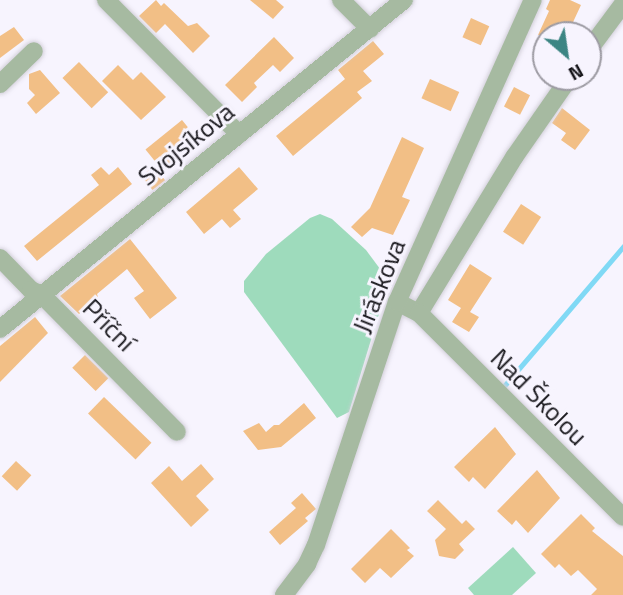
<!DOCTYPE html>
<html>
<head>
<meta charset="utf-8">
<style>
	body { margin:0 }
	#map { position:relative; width:623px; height:595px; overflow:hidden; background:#f7f4fe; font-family:"Titillium Web",sans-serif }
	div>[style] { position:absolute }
	.green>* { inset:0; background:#9edbbc }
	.stream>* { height:4.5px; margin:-2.25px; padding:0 2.25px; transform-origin:2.25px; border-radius:2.25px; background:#80d9f5 }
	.building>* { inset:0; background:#f2bf86; transform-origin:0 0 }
	.roads { filter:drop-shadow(0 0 2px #d3d0da) drop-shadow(0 0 2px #d3d0da) }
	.street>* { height:18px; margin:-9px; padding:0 9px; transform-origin:9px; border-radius:9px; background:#a6baa1 }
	span { translate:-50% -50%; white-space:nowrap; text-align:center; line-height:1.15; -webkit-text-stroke:6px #f7f4fe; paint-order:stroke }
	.street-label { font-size:26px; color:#17161b }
	.north { position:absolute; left:532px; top:21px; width:70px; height:70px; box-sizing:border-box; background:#f7f4fe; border:2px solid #9d9ba3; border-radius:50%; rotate:151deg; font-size:19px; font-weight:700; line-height:28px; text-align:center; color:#17161b }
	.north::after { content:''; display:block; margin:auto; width:24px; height:32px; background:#3c8583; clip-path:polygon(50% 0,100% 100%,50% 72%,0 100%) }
</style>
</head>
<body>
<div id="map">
	<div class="green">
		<div style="clip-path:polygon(320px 214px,332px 219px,366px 250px,389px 281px,349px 412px,337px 418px,244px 292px,244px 281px,266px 254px,310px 218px)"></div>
		<div style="clip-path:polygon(513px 547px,536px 573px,512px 595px,474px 595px,468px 588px)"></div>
	</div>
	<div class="stream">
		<div style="left:505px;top:385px;width:182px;rotate:-49.5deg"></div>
	</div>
	<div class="building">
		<div style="clip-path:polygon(156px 0,161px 6px,164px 3px,188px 26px,197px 23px,210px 36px,193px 53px,165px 24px,156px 33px,139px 16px)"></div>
		<div style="clip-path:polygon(250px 0,276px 0,284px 7px,273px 19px)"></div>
		<div style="clip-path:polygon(550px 0,570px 0,581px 5px,567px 35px,538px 35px,549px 11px,546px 9px)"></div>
		<div style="left:471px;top:18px;width:20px;height:21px;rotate:24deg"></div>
		<div style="clip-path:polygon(14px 27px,24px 40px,0 58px,0 36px)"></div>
		<div style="clip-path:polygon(274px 37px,294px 58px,280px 72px,273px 65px,254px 83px,257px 87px,242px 102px,225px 85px)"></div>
		<div style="clip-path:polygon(373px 41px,384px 54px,363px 71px,372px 81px,357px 92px,362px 98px,293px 156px,276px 136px,345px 79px,338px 70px)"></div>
		<div style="left:79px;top:62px;width:42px;height:23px;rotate:46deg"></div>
		<div style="clip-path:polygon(118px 65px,133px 80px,141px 72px,166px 97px,141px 120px,102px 81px)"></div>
		<div style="clip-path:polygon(40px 70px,60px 93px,36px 114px,27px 103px,35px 95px,29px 89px,29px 74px)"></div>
		<div style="left:430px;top:79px;width:32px;height:21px;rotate:24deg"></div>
		<div style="left:514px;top:87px;width:18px;height:22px;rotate:27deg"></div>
		<div style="clip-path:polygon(562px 108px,590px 130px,575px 150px,561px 140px,566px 133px,552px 123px)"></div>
		<div style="left:182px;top:120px;width:27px;height:47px;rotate:51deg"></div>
		<div style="clip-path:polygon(402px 137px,424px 148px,402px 197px,410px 200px,393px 235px,372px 228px,362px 237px,351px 227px,370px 208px)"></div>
		<div style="left:154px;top:166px;width:18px;height:16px;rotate:52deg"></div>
		<div style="clip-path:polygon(101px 167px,109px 175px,118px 167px,132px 184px,37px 261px,24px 246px,99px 185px,91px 175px)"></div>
		<div style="clip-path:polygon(239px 167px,258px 189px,233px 210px,241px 219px,230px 228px,222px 219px,204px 234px,186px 212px)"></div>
		<div style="left:521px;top:204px;width:24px;height:33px;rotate:33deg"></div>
		<div style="clip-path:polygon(130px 239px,177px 298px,150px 319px,134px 298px,144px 291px,127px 269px,97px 294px,98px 297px,94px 302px,79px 314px,60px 296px)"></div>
		<div style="clip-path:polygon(470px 264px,492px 278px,470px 312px,479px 317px,469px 332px,452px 322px,461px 308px,448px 300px)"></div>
		<div style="clip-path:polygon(35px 317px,48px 333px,0 382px,0 346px)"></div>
		<div style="left:85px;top:355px;width:33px;height:18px;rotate:45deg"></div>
		<div style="left:104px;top:397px;width:66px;height:23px;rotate:44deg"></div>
		<div style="clip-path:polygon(304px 403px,316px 418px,281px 447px,258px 450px,243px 431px,259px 423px,266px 432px,274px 425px,279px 425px)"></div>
		<div style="clip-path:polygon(495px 427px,516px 454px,485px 489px,473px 477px,469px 482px,454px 467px)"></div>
		<div style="left:16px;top:461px;width:21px;height:21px;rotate:43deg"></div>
		<div style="clip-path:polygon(201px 464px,214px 479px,196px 496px,209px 510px,191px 527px,151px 483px,169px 466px,182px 481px)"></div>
		<div style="clip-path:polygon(537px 470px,560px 498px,528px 533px,516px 520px,512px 525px,497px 511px)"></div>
		<div style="clip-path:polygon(302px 493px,316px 509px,305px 518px,308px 521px,280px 545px,269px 532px,296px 508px,291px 503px)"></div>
		<div style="clip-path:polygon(438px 500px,462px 524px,466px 520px,475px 529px,459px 544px,464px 550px,455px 559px,439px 556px,435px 540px,446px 529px,427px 511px)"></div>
		<div style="clip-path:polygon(581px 514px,595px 528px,592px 531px,623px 556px,623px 595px,591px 595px,597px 589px,578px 570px,571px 576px,559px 564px,555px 568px,541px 554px)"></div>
		<div style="clip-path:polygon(391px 529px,410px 548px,407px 550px,414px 556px,391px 578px,380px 568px,365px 583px,351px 569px)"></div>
	</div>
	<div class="roads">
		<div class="street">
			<div style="left:106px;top:0;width:189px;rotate:45.2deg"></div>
			<div style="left:341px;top:0;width:41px;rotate:45deg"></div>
			<div style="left:588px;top:51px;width:59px;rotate:-53.3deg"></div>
			<div style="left:0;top:84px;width:47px;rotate:-44.1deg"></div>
			<div style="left:0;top:258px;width:45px;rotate:45.9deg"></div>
			<div style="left:31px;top:290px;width:12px;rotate:24deg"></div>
			<div style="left:42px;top:295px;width:192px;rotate:45.4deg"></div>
			<div style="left:397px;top:302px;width:25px;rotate:27deg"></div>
			<div style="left:419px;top:313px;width:184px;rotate:-58.6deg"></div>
			<div style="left:515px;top:156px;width:96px;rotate:-55.2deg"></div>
			<div style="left:419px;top:313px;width:288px;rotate:45deg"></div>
			<div style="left:0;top:329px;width:521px;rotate:-39.16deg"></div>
			<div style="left:284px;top:595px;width:39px;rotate:-53deg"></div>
			<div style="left:307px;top:564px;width:21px;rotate:-65deg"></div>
			<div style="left:316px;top:545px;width:256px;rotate:-71.6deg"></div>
			<div style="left:397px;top:302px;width:331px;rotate:-65.8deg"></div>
		</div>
	</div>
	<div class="street-label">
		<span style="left:186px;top:144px;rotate:-39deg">Svojsíkova</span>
		<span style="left:379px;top:286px;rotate:-68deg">Jiráskova</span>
		<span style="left:109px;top:325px;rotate:45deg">Příční</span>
		<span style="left:539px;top:397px;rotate:45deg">Nad Školou</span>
	</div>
	<div class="north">N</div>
</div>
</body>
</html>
